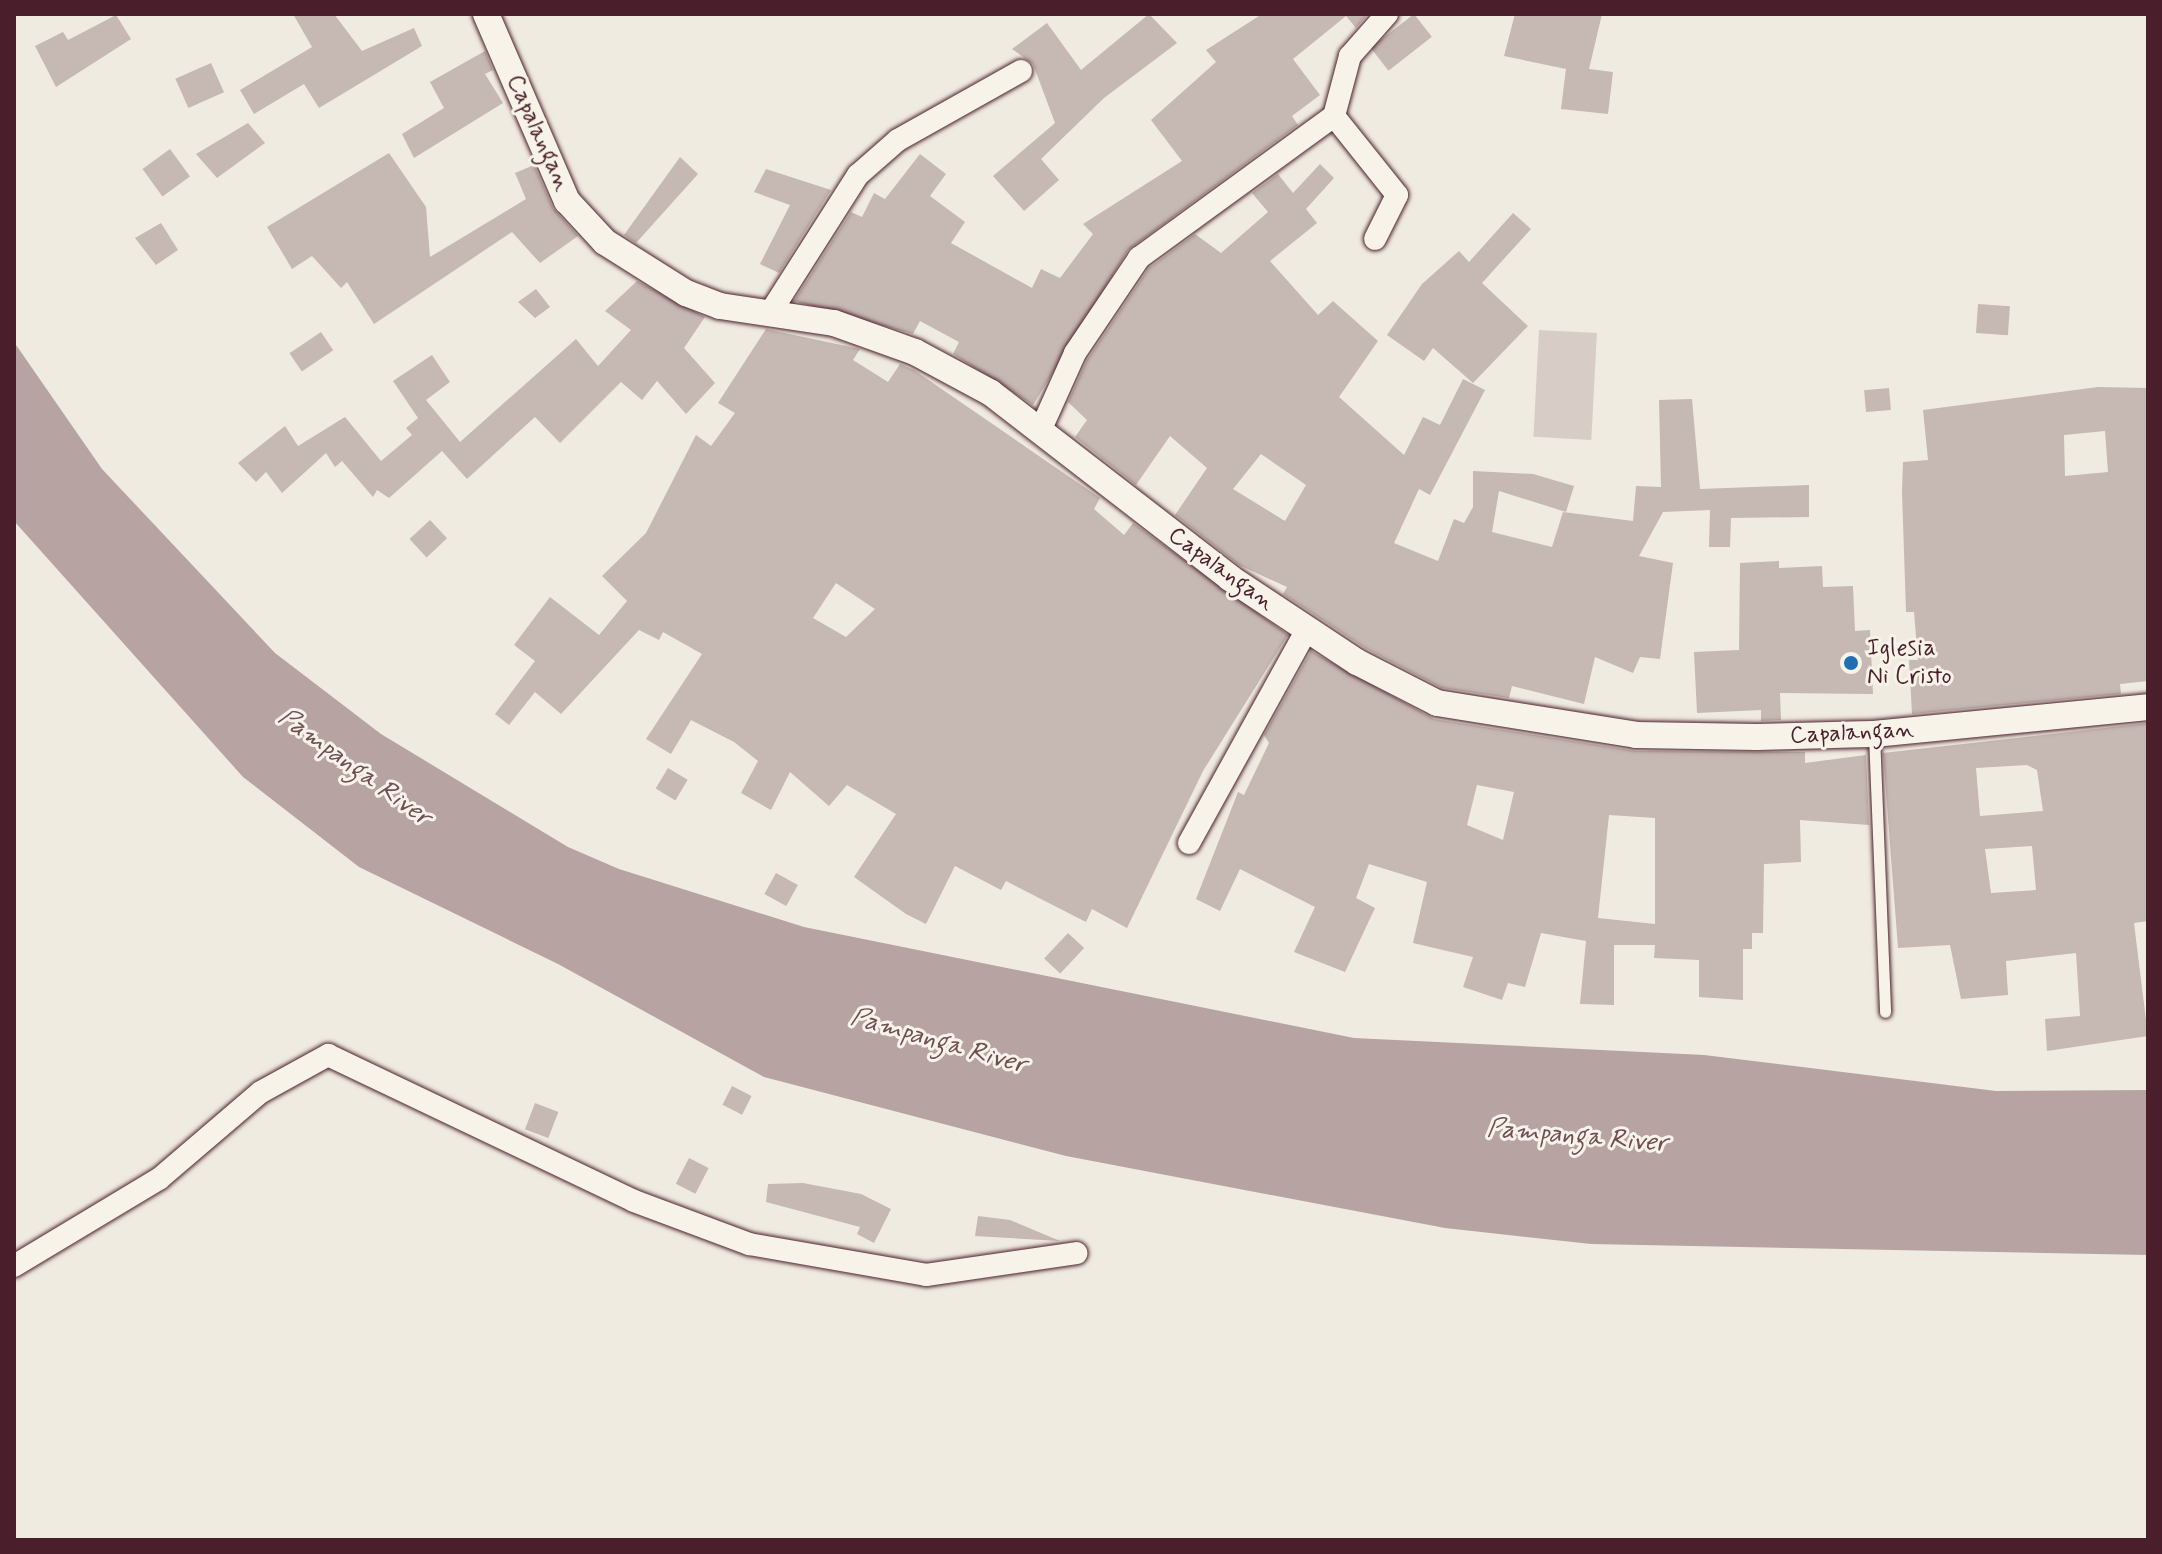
<!DOCTYPE html>
<html>
<head>
<meta charset="utf-8">
<style>
	body { margin:0 }
	#map { position:relative; width:2162px; height:1554px; overflow:hidden; background:#f0ebe0; font-family:Mynerve,sans-serif }
	div>[style] { position:absolute }
	.green>* { inset:0; background:#d8cdc6; transform-origin:0 0 }
	.water>* { inset:0; background:#b7a4a2 }
	.building>* { inset:0; background:#c6b8b3; transform-origin:0 0 }
	.roads { filter:drop-shadow(0 0 2px #4a1f2b) drop-shadow(0 0 2px #4a1f2b) }
	.service>* { height:11px; margin:-5.5px; padding:0 5.5px; transform-origin:5.5px; border-radius:5.5px; background:#f7f3e8 }
	.minor>* { height:22px; margin:-11px; padding:0 11px; transform-origin:11px; border-radius:11px; background:#f7f3e8 }
	.tertiary>* { height:26px; margin:-13px; padding:0 13px; transform-origin:13px; border-radius:13px; background:#f7f3e8 }
	.dots>* { width:22px; height:22px; translate:-50% -50%; box-sizing:border-box; border:4px solid #f7f3e8; border-radius:50% }
	span { translate:-50% -50%; white-space:nowrap; text-align:center; line-height:1.15; -webkit-text-stroke:6px #f7f3e8; paint-order:stroke }
	.street-label { font-size:24px; color:#4a1f2b }
	.poi-label { font-size:24px; color:#4a1f2b }
	.left { translate:0 -50%; text-align:left }
	.water-label { font-size:26px; color:#704e55; font-style:italic }
	.frame { position:absolute; inset:0; border:16px solid #4a1f2b; pointer-events:none }
</style>
</head>
<body>
<div id="map">
	<div class="green">
		<div style="left:1539px;top:330px;width:58px;height:107px;rotate:3deg"></div>
	</div>
	<div class="water">
		<div style="clip-path:polygon(14px 342px,102px 469px,275px 653px,381px 734px,568px 847px,619px 869px,804px 927px,1354px 1038px,1704px 1055px,1996px 1091px,2148px 1090px,2148px 1255px,1591px 1244px,1445px 1228px,1066px 1156px,764px 1077px,558px 964px,359px 867px,243px 777px,14px 521px)"></div>
	</div>
	<div class="building">
		<div style="clip-path:polygon(293px 14px,334px 14px,362px 51px,414px 28px,422px 46px,319px 108px,304px 84px,254px 114px,240px 90px,312px 47px)"></div>
		<div style="clip-path:polygon(1149px 14px,1177px 43px,1104px 98px,1041px 159px,1059px 180px,1024px 211px,993px 176px,1055px 123px,1033px 64px,1012px 49px,1047px 23px,1081px 70px)"></div>
		<div style="clip-path:polygon(1262px 14px,1368px 14px,1356px 28px,1346px 16px,1293px 59px,1320px 95px,1292px 116px,1298px 125px,1128px 250px,1033px 405px,953px 354px,959px 342px,920px 321px,913px 334px,794px 301px,851px 212px,862px 217px,874px 193px,885px 199px,920px 154px,946px 174px,930px 196px,965px 222px,951px 243px,1032px 288px,1041px 269px,1060px 278px,1093px 234px,1083px 224px,1182px 161px,1151px 120px,1216px 62px,1206px 50px)"></div>
		<div style="left:1414px;top:14px;width:29px;height:55px;rotate:52deg"></div>
		<div style="clip-path:polygon(1515px 14px,1602px 14px,1589px 69px,1613px 72px,1608px 114px,1561px 109px,1566px 69px,1504px 56px)"></div>
		<div style="clip-path:polygon(116px 15px,131px 39px,56px 87px,35px 46px,63px 32px,68px 40px)"></div>
		<div style="clip-path:polygon(485px 51px,493px 70px,485px 74px,503px 103px,414px 158px,402px 134px,444px 108px,430px 82px)"></div>
		<div style="left:211px;top:63px;width:32px;height:39px;rotate:66deg"></div>
		<div style="clip-path:polygon(248px 123px,265px 143px,217px 178px,196px 154px)"></div>
		<div style="left:170px;top:149px;width:34px;height:34px;rotate:54deg"></div>
		<div style="clip-path:polygon(389px 153px,426px 207px,430px 257px,526px 199px,515px 173px,534px 165px,553px 208px,578px 236px,540px 263px,512px 232px,374px 324px,347px 282px,341px 288px,312px 256px,292px 269px,267px 227px)"></div>
		<div style="clip-path:polygon(680px 157px,698px 174px,636px 243px,624px 235px)"></div>
		<div style="clip-path:polygon(evenodd,1320px 164px,1334px 178px,1306px 209px,1317px 223px,1270px 261px,1318px 315px,1333px 301px,1378px 341px,1339px 397px,1404px 455px,1423px 417px,1440px 425px,1463px 379px,1485px 390px,1430px 495px,1419px 489px,1394px 543px,1438px 561px,1454px 519px,1464px 523px,1473px 507px,1473px 471px,1533px 474px,1574px 486px,1566px 512px,1499px 491px,1492px 532px,1552px 547px,1563px 512px,1633px 521px,1636px 486px,1661px 487px,1659px 400px,1692px 399px,1700px 489px,1809px 485px,1809px 517px,1731px 518px,1730px 547px,1709px 547px,1710px 510px,1663px 512px,1639px 556px,1673px 563px,1660px 659px,1640px 657px,1633px 673px,1595px 657px,1584px 704px,1512px 686px,1509px 698px,1442px 688px,1365px 648px,1283px 594px,1287px 587px,1239px 565px,1175px 515px,1207px 468px,1170px 436px,1136px 485px,1075px 437px,1087px 420px,1068px 402px,1087px 360px,1149px 268px,1195px 234px,1221px 253px,1268px 212px,1252px 193px,1278px 174px,1293px 193px,1320px 164px,1261px 454px,1306px 485px,1285px 521px,1233px 489px,1261px 454px)"></div>
		<div style="clip-path:polygon(766px 169px,831px 190px,779px 273px,760px 264px,790px 205px,754px 192px)"></div>
		<div style="clip-path:polygon(1513px 213px,1531px 229px,1482px 283px,1528px 326px,1473px 383px,1433px 348px,1424px 361px,1387px 335px,1422px 284px,1459px 251px,1469px 262px)"></div>
		<div style="clip-path:polygon(161px 223px,178px 250px,156px 265px,135px 238px)"></div>
		<div style="clip-path:polygon(637px 281px,705px 317px,684px 348px,715px 383px,686px 414px,657px 381px,642px 400px,621px 382px,560px 443px,535px 417px,467px 479px,442px 451px,389px 498px,377px 490px,373px 497px,342px 461px,335px 467px,326px 453px,282px 493px,266px 472px,256px 482px,238px 463px,285px 426px,298px 446px,345px 417px,381px 461px,412px 435px,406px 428px,418px 418px,393px 381px,432px 355px,450px 382px,426px 400px,460px 442px,576px 339px,598px 366px,631px 330px,605px 311px)"></div>
		<div style="clip-path:polygon(536px 289px,550px 307px,535px 318px,518px 302px)"></div>
		<div style="left:1978px;top:304px;width:32px;height:29px;rotate:4deg"></div>
		<div style="clip-path:polygon(evenodd,766px 329px,860px 349px,853px 360px,888px 382px,900px 364px,914px 370px,1100px 498px,1094px 509px,1124px 535px,1133px 523px,1288px 635px,1203px 771px,1127px 928px,1092px 909px,1086px 922px,1006px 881px,1001px 890px,955px 866px,926px 924px,906px 914px,854px 877px,896px 814px,847px 785px,829px 806px,790px 772px,771px 810px,741px 793px,758px 761px,734px 742px,691px 720px,671px 754px,646px 739px,702px 654px,663px 632px,659px 640px,639px 630px,561px 714px,535px 692px,509px 725px,495px 714px,535px 661px,514px 645px,550px 597px,599px 635px,627px 601px,602px 576px,646px 533px,696px 435px,711px 446px,735px 413px,718px 403px,766px 329px,836px 583px,875px 609px,846px 637px,813px 618px,836px 583px)"></div>
		<div style="left:321px;top:332px;width:22px;height:38px;rotate:56deg"></div>
		<div style="clip-path:polygon(evenodd,2098px 387px,2148px 388px,2148px 681px,2120px 684px,2121px 694px,1912px 714px,1909px 660px,1918px 660px,1914px 612px,1906px 612px,1902px 492px,1903px 462px,1928px 460px,1923px 410px,2098px 387px,2105px 431px,2108px 472px,2065px 476px,2064px 435px,2105px 431px)"></div>
		<div style="left:1889px;top:388px;width:22px;height:25px;rotate:85deg"></div>
		<div style="left:430px;top:520px;width:25px;height:28px;rotate:47deg"></div>
		<div style="clip-path:polygon(1779px 561px,1779px 568px,1822px 566px,1823px 587px,1853px 586px,1855px 631px,1870px 630px,1873px 694px,1780px 693px,1781px 720px,1761px 721px,1761px 710px,1697px 713px,1694px 652px,1739px 650px,1740px 563px)"></div>
		<div style="clip-path:polygon(evenodd,1311px 651px,1434px 719px,1636px 751px,1805px 752px,1805px 763px,1866px 755px,1869px 825px,1800px 820px,1801px 862px,1764px 864px,1763px 933px,1752px 933px,1752px 949px,1743px 949px,1743px 1000px,1699px 997px,1699px 960px,1654px 958px,1655px 945px,1614px 945px,1614px 1005px,1580px 1004px,1586px 941px,1541px 933px,1525px 987px,1508px 983px,1502px 1000px,1463px 987px,1473px 957px,1413px 943px,1427px 882px,1369px 864px,1356px 898px,1375px 908px,1345px 972px,1294px 952px,1315px 907px,1240px 869px,1220px 911px,1196px 899px,1238px 792px,1244px 795px,1269px 743px,1264px 735px,1311px 651px,1477px 785px,1514px 792px,1503px 840px,1467px 825px,1477px 785px,1311px 651px,1609px 815px,1655px 818px,1655px 924px,1598px 918px,1609px 815px)"></div>
		<div style="clip-path:polygon(evenodd,2148px 723px,2148px 921px,2134px 923px,2148px 1036px,2047px 1051px,2045px 1019px,2080px 1016px,2076px 953px,2006px 961px,2008px 995px,1961px 999px,1950px 945px,1898px 948px,1883px 753px,2148px 723px,2027px 765px,2037px 770px,2043px 811px,1980px 816px,1976px 768px,2027px 765px,2148px 723px,2032px 846px,2036px 890px,1991px 893px,1985px 849px,2032px 846px)"></div>
		<div style="left:668px;top:768px;width:23px;height:24px;rotate:31deg"></div>
		<div style="left:776px;top:873px;width:25px;height:24px;rotate:29deg"></div>
		<div style="left:1068px;top:933px;width:22px;height:35px;rotate:43deg"></div>
		<div style="left:732px;top:1086px;width:22px;height:21px;rotate:27deg"></div>
		<div style="left:535px;top:1103px;width:25px;height:28px;rotate:21deg"></div>
		<div style="left:689px;top:1158px;width:22px;height:29px;rotate:27deg"></div>
		<div style="clip-path:polygon(803px 1183px,861px 1194px,891px 1209px,874px 1243px,857px 1234px,860px 1227px,766px 1202px,768px 1184px)"></div>
		<div style="clip-path:polygon(978px 1216px,1010px 1220px,1060px 1241px,975px 1236px)"></div>
	</div>
	<div class="roads">
		<div class="service">
			<div style="left:1874px;top:735px;width:277px;rotate:87.7deg"></div>
		</div>
		<div class="minor">
			<div style="left:1334px;top:116px;width:101px;rotate:51.4deg"></div>
			<div style="left:1397px;top:195px;width:49px;rotate:116.6deg"></div>
			<div style="left:770px;top:313px;width:164px;rotate:-57.5deg"></div>
			<div style="left:858px;top:175px;width:53px;rotate:-41.2deg"></div>
			<div style="left:898px;top:140px;width:141px;rotate:-29.3deg"></div>
			<div style="left:1040px;top:431px;width:85px;rotate:-65.8deg"></div>
			<div style="left:1075px;top:353px;width:115px;rotate:-56deg"></div>
			<div style="left:1139px;top:258px;width:241px;rotate:-36.1deg"></div>
			<div style="left:1334px;top:116px;width:62px;rotate:-75.1deg"></div>
			<div style="left:1350px;top:56px;width:56px;rotate:-48.6deg"></div>
			<div style="left:1189px;top:843px;width:242px;rotate:-61.1deg"></div>
			<div style="left:14px;top:1266px;width:169px;rotate:-31deg"></div>
			<div style="left:159px;top:1179px;width:134px;rotate:-40.5deg"></div>
			<div style="left:261px;top:1092px;width:77px;rotate:-28.9deg"></div>
			<div style="left:328px;top:1055px;width:339px;rotate:25.5deg"></div>
			<div style="left:634px;top:1201px;width:123px;rotate:20.5deg"></div>
			<div style="left:749px;top:1244px;width:180px;rotate:9.9deg"></div>
			<div style="left:926px;top:1275px;width:152px;rotate:-8.3deg"></div>
		</div>
		<div class="tertiary">
			<div style="left:486px;top:14px;width:204px;rotate:66.6deg"></div>
			<div style="left:567px;top:201px;width:56px;rotate:47.2deg"></div>
			<div style="left:605px;top:242px;width:96px;rotate:32.2deg"></div>
			<div style="left:686px;top:293px;width:36px;rotate:21deg"></div>
			<div style="left:720px;top:306px;width:115px;rotate:8.5deg"></div>
			<div style="left:834px;top:323px;width:86px;rotate:19.7deg"></div>
			<div style="left:915px;top:352px;width:86px;rotate:28.3deg"></div>
			<div style="left:991px;top:393px;width:302px;rotate:37.7deg"></div>
			<div style="left:1230px;top:578px;width:152px;rotate:33.5deg"></div>
			<div style="left:1357px;top:662px;width:90px;rotate:27.1deg"></div>
			<div style="left:1437px;top:703px;width:202px;rotate:9.1deg"></div>
			<div style="left:1636px;top:735px;width:121px;rotate:0.9deg"></div>
			<div style="left:1757px;top:737px;width:117px;rotate:-1.5deg"></div>
			<div style="left:1874px;top:734px;width:275px;rotate:-5.6deg"></div>
		</div>
	</div>
	<div class="dots">
		<div style="left:1851px;top:663px;background:#1f6fb2"></div>
	</div>
	<div class="street-label">
		<span style="left:538px;top:133px;rotate:66deg">Capalangan</span>
		<span style="left:1221px;top:569px;rotate:36deg">Capalangan</span>
		<span style="left:1852px;top:733px;rotate:-3deg">Capalangan</span>
	</div>
	<div class="poi-label">
		<span class="left" style="left:1867px;top:663px">Iglesia<br>Ni Cristo</span>
	</div>
	<div class="water-label">
		<span style="left:354px;top:768px;rotate:36deg">Pampanga River</span>
		<span style="left:938px;top:1042px;rotate:16deg">Pampanga River</span>
		<span style="left:1577px;top:1137px;rotate:5deg">Pampanga River</span>
	</div>
	<div class="frame"></div>
</div>
</body>
</html>
